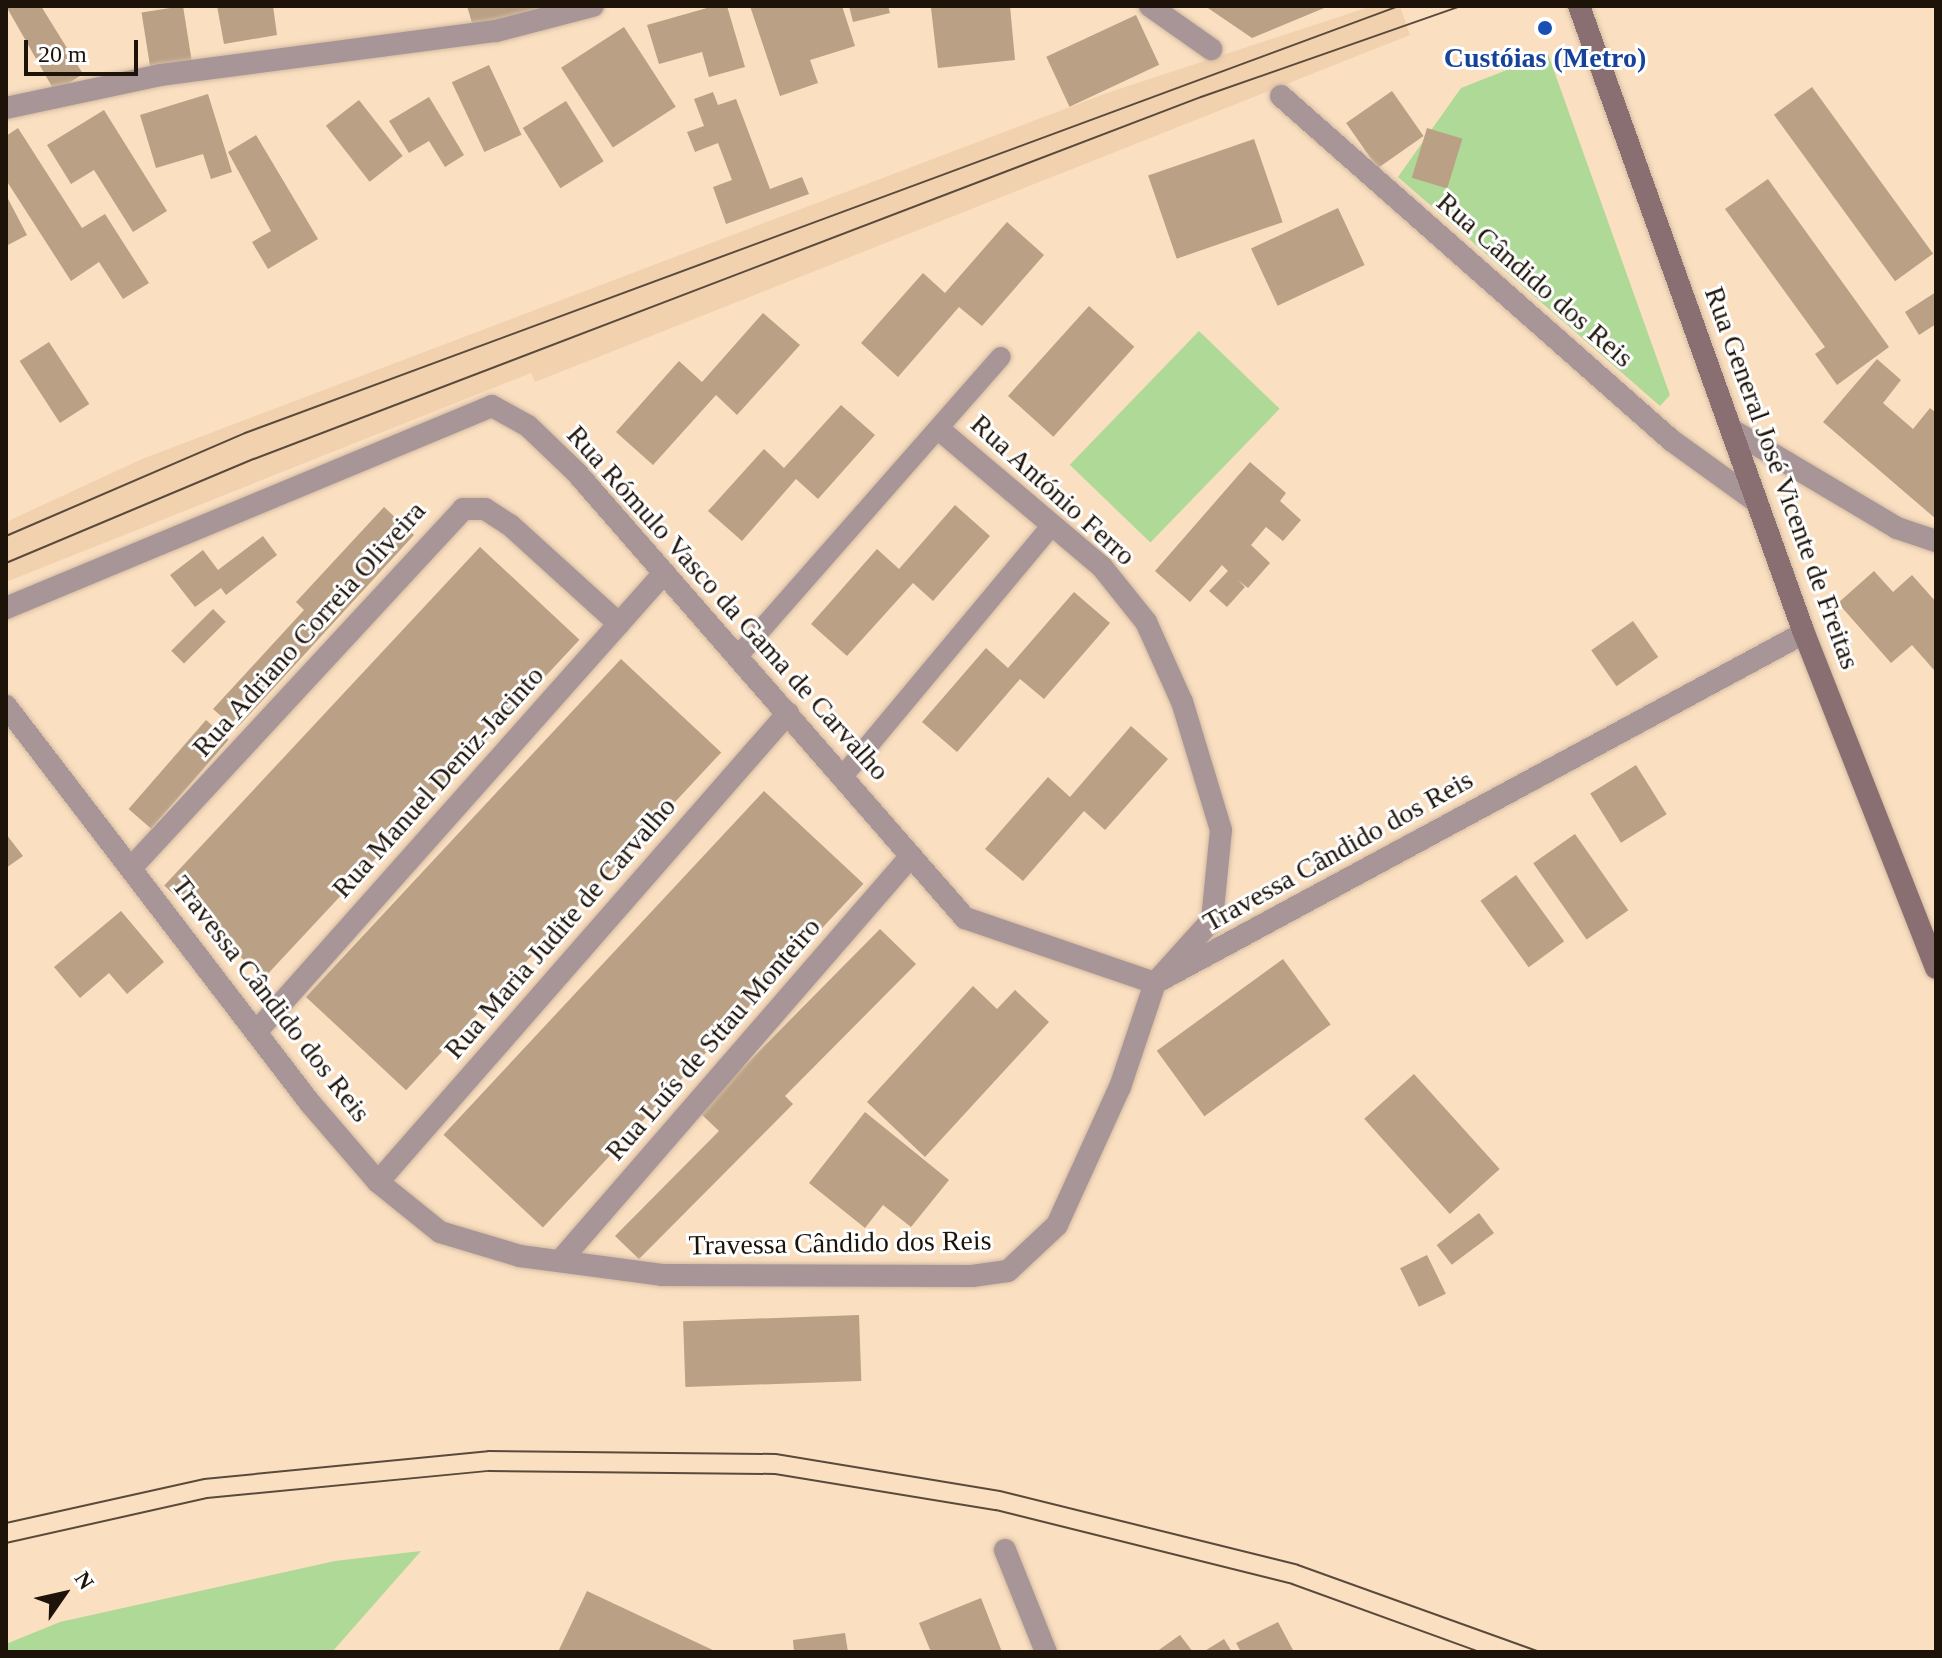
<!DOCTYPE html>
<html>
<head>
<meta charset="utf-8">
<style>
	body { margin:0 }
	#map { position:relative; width:1942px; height:1658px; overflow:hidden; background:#fadfc1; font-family:Georgia,serif }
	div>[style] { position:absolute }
	.built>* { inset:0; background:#f2d1af }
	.green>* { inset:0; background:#aed996; transform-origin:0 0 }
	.building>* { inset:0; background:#baa084; transform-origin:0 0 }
	.roads { filter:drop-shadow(0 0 2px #d2baa0) drop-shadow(0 0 2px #d2baa0) }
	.service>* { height:20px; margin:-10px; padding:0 10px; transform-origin:10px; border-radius:10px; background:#a79597 }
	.minor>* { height:22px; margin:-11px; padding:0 11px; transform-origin:11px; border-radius:11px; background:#a79597 }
	.secondary>* { height:22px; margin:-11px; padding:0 11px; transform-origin:11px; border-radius:11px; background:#896f72 }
	.tram>* { height:2px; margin:-1px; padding:0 1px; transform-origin:1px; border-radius:1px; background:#594a3b }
	.dots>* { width:22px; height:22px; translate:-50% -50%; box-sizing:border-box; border:4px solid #fff; border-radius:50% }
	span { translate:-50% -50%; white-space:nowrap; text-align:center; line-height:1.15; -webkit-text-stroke:6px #fff; paint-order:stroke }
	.transit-label { font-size:28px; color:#164399; font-weight:700 }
	.street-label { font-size:28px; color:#1d1309 }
	.frame { position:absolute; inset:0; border:8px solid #1d1309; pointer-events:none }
	.north { position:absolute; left:24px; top:1554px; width:80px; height:80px; -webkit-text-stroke:6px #fff; paint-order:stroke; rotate:56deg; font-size:22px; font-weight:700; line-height:32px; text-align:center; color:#1d1309 }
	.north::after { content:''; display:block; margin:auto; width:28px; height:36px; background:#1d1309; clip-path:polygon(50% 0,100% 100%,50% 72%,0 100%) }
	.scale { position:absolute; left:24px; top:40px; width:114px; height:36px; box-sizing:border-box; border:4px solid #1d1309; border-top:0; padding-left:10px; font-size:24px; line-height:28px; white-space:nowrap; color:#1d1309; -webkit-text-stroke:6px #fff; paint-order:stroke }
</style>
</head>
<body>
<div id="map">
	<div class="built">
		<div style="clip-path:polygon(1372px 6px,1400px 6px,1410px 35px,535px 382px,531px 373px,6px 582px,6px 522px,142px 459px,1107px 93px)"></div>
	</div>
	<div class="green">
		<div style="clip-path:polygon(1548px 54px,1670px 395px,1660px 406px,1398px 177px,1461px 88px)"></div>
		<div style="left:1199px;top:331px;width:112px;height:186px;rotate:44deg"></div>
		<div style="clip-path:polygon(421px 1551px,332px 1652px,6px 1652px,6px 1644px,60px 1622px,335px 1561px)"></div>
	</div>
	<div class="building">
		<div style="clip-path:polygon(6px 6px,41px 6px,83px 74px,55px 92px)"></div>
		<div style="left:183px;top:6px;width:57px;height:42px;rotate:81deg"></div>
		<div style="clip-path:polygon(217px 6px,273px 6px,277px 35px,224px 44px)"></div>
		<div style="clip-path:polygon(467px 6px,566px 6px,475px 33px)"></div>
		<div style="clip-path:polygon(714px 6px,727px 6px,745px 67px,709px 77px,702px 52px,659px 64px,647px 25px)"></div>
		<div style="clip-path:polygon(750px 6px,842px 6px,855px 46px,810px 60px,818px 83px,780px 96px)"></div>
		<div style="clip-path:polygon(849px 6px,888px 6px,890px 13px,853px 22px)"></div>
		<div style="clip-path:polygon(949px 6px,1010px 6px,1015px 60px,938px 68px,931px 8px)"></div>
		<div style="clip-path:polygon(1205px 6px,1329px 6px,1252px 38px)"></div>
		<div style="left:1136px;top:15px;width:55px;height:99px;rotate:65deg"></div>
		<div style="left:624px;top:27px;width:95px;height:75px;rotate:57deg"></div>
		<div style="left:489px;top:65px;width:77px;height:41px;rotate:65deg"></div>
		<div style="left:1812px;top:87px;width:206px;height:47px;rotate:54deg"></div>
		<div style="left:1392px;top:91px;width:55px;height:56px;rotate:55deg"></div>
		<div style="clip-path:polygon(713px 92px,718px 105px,736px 99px,770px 189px,802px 177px,809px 194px,726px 224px,713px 187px,732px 180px,718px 143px,695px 152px,687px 132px,704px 126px,694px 99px)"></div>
		<div style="clip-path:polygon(208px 94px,232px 172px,211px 179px,203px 154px,156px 168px,140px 115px)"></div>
		<div style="clip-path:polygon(429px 97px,464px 155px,445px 167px,429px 141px,409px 153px,389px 121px)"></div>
		<div style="left:359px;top:100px;width:71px;height:42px;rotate:52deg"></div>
		<div style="left:566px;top:101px;width:71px;height:51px;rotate:58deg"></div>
		<div style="clip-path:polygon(104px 110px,167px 211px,133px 232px,94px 170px,71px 184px,47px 145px)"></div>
		<div style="clip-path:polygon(18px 128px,82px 228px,105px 214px,149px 283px,123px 299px,99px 262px,71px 281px,6px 180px,6px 136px)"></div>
		<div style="left:1427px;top:128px;width:37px;height:52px;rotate:17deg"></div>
		<div style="clip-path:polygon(256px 135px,318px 239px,268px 269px,252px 242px,271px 231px,228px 152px)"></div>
		<div style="left:1254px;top:139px;width:88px;height:112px;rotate:71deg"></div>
		<div style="clip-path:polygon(1768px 179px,1889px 347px,1837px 385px,1815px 354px,1825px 347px,1725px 209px)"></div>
		<div style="clip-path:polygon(6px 195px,27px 235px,6px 246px)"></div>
		<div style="left:1338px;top:208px;width:63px;height:96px;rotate:65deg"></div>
		<div style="clip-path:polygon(1007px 222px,1044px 255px,982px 326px,959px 307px,898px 377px,861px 343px,923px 273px,945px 293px)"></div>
		<div style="clip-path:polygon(1936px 292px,1936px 324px,1919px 335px,1905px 312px)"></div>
		<div style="left:1089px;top:306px;width:61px;height:121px;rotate:42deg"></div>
		<div style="clip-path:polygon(763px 313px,800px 345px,737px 415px,716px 395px,653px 465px,616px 432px,679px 361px,702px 382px)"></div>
		<div style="left:49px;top:342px;width:74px;height:35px;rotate:57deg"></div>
		<div style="clip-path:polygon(1877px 359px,1901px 380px,1883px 403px,1913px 429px,1930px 408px,1936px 413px,1936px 519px,1823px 422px)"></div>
		<div style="clip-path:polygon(841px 405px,875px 435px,818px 499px,796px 479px,742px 541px,708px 511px,764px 449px,784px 468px)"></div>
		<div style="clip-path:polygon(1250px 462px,1286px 493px,1280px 501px,1301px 520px,1283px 541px,1266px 527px,1251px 545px,1270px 563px,1248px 588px,1238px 580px,1245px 587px,1227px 607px,1209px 591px,1228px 571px,1222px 565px,1190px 602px,1155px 571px)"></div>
		<div style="clip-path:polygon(955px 505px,990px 536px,933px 601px,913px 583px,847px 656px,811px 624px,877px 549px,899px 569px)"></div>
		<div style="clip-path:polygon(384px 507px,414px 535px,236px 729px,213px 709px,304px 610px,296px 602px)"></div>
		<div style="clip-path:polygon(263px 536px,277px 555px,226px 595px,221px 588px,195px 607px,170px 575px,203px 550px,218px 570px)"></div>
		<div style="left:480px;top:547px;width:136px;height:463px;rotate:43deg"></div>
		<div style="clip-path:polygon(1874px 571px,1893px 592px,1912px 575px,1936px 602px,1934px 670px,1912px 645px,1891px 663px,1838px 603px)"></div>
		<div style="clip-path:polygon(1074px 592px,1110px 623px,1044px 699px,1020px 679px,957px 752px,922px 722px,986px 648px,1008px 668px)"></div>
		<div style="left:213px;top:609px;width:18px;height:59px;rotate:45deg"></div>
		<div style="left:1633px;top:621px;width:44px;height:51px;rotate:55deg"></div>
		<div style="left:621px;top:659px;width:137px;height:462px;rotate:43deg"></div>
		<div style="left:206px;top:720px;width:30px;height:118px;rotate:41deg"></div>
		<div style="clip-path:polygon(1131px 726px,1168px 759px,1105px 830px,1084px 811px,1023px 881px,985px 849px,1048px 777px,1070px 797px)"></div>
		<div style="left:1636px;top:765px;width:58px;height:54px;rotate:58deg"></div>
		<div style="left:764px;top:791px;width:136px;height:470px;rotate:43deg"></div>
		<div style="clip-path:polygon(6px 834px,23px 856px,6px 868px)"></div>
		<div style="left:1575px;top:834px;width:93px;height:51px;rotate:55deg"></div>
		<div style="left:1516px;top:875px;width:82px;height:44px;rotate:54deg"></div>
		<div style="clip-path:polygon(121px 911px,164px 962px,127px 994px,109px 973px,80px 998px,54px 967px)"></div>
		<div style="clip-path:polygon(880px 929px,916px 964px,785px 1096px,793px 1104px,639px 1259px,615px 1236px,719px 1131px,699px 1112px)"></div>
		<div style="left:1283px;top:959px;width:81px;height:156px;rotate:54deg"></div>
		<div style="clip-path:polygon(973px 986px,997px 1009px,1015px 990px,1049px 1022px,925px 1157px,867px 1102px)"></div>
		<div style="left:1414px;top:1074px;width:128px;height:67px;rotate:48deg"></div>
		<div style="clip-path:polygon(865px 1112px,949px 1180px,911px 1227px,883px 1205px,865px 1228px,809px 1183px)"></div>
		<div style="left:1479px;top:1213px;width:25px;height:53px;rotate:53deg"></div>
		<div style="left:1427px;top:1255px;width:43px;height:30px;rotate:64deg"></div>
		<div style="left:859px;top:1315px;width:66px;height:176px;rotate:88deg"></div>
		<div style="clip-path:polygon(587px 1591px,717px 1652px,558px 1652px)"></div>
		<div style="clip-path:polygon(981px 1598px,1002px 1652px,931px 1652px,919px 1623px)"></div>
		<div style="clip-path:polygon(1278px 1622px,1294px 1652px,1241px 1652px,1236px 1643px)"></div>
		<div style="clip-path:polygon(845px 1633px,848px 1652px,794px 1652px,793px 1640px)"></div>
		<div style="clip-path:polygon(1180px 1635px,1193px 1652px,1156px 1652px)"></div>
		<div style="clip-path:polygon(1224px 1639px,1232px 1652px,1203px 1652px)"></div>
	</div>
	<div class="roads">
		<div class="service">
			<div style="left:738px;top:656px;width:398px;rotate:-48.7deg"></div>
			<div style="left:843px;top:776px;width:327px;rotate:-50.2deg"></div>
		</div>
		<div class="minor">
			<div style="left:1150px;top:6px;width:75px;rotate:35.2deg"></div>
			<div style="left:1281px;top:96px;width:520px;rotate:41.41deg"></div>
			<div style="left:1671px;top:440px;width:106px;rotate:35.8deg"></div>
			<div style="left:6px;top:108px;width:158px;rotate:-12deg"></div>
			<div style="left:161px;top:75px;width:338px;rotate:-7.5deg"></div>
			<div style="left:496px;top:31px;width:100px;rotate:-14.5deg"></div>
			<div style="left:1732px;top:430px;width:192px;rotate:30.7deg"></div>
			<div style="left:1897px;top:528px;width:41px;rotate:18.4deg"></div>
			<div style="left:6px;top:608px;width:526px;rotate:-22.57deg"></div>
			<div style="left:492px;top:406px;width:41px;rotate:29.1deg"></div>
			<div style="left:528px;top:426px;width:66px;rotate:43.8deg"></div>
			<div style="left:576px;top:472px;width:592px;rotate:48.91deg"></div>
			<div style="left:965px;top:918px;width:201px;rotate:18.9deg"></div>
			<div style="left:1155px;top:983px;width:85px;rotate:-47.9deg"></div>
			<div style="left:1212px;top:920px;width:90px;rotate:-84.3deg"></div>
			<div style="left:1221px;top:830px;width:134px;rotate:-106.9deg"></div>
			<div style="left:1182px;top:702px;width:88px;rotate:-114.2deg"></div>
			<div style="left:1146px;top:622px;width:70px;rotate:-128.7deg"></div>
			<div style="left:1102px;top:567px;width:212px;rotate:-139.8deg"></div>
			<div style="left:6px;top:706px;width:500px;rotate:52.56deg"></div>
			<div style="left:310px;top:1103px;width:104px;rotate:49.3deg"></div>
			<div style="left:378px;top:1182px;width:80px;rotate:38.9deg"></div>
			<div style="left:440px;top:1232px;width:84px;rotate:16.7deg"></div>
			<div style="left:520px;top:1256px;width:143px;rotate:7.6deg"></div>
			<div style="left:662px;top:1275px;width:310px;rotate:0.2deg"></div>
			<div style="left:972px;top:1276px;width:36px;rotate:-8deg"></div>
			<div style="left:1008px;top:1271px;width:67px;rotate:-43.2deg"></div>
			<div style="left:1057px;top:1225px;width:152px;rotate:-65.5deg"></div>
			<div style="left:1120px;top:1087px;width:110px;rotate:-71.4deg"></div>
			<div style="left:1155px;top:983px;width:737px;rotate:-28.34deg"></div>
			<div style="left:131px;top:868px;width:489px;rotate:-47.2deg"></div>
			<div style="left:463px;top:509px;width:22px"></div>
			<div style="left:485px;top:509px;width:30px;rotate:33deg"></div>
			<div style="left:510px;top:525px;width:147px;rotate:42.2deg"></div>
			<div style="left:257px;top:1031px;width:613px;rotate:-48.37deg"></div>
			<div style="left:378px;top:1182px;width:623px;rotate:-48.84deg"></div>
			<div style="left:560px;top:1261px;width:536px;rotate:-49.09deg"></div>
			<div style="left:1005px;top:1550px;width:110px;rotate:68.1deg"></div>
		</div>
		<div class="secondary">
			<div style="left:1579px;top:6px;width:666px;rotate:70.26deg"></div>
			<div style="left:1804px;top:633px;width:360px;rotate:68.5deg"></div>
		</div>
	</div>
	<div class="tram">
		<div style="left:6px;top:536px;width:260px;rotate:-23.3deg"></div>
		<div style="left:245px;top:433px;width:1230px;rotate:-20.31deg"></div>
		<div style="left:6px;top:563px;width:269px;rotate:-22.8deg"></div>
		<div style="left:254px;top:459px;width:1014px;rotate:-20.92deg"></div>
		<div style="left:1201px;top:97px;width:275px;rotate:-19.3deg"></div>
		<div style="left:6px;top:1523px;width:203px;rotate:-12.5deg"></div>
		<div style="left:204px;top:1479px;width:285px;rotate:-5.6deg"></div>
		<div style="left:488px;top:1451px;width:288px;rotate:0.6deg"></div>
		<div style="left:776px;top:1454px;width:227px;rotate:9.4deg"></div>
		<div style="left:1000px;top:1491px;width:307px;rotate:13.9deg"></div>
		<div style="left:1298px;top:1565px;width:257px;rotate:19.8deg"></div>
		<div style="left:6px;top:1543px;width:206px;rotate:-12.6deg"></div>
		<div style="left:207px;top:1498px;width:283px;rotate:-5.5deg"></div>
		<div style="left:489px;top:1471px;width:286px;rotate:0.6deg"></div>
		<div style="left:775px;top:1474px;width:224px;rotate:9.3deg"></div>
		<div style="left:996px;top:1510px;width:305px;rotate:14deg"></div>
		<div style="left:1292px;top:1584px;width:200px;rotate:19.9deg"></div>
	</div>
	<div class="dots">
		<div style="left:1545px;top:28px;background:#1a4fb4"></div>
	</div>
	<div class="transit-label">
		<span style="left:1545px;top:58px">Custóias (Metro)</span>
	</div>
	<div class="street-label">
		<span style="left:1535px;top:280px;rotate:41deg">Rua Cândido dos Reis</span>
		<span style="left:1782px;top:478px;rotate:70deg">Rua General José Vicente de Freitas</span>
		<span style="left:1053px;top:490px;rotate:42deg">Rua António Ferro</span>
		<span style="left:728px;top:603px;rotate:48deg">Rua Rómulo Vasco da Gama de Carvalho</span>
		<span style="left:309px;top:629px;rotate:-48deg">Rua Adriano Correia Oliveira</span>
		<span style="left:438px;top:782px;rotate:-48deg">Rua Manuel Deniz-Jacinto</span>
		<span style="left:1338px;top:851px;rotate:-29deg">Travessa Cândido dos Reis</span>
		<span style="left:560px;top:928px;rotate:-49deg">Rua Maria Judite de Carvalho</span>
		<span style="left:271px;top:999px;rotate:52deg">Travessa Cândido dos Reis</span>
		<span style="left:713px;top:1039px;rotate:-49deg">Rua Luís de Sttau Monteiro</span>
		<span style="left:840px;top:1243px;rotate:-1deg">Travessa Cândido dos Reis</span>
	</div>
	<div class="frame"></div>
	<div class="north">N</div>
	<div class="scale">20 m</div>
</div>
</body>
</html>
